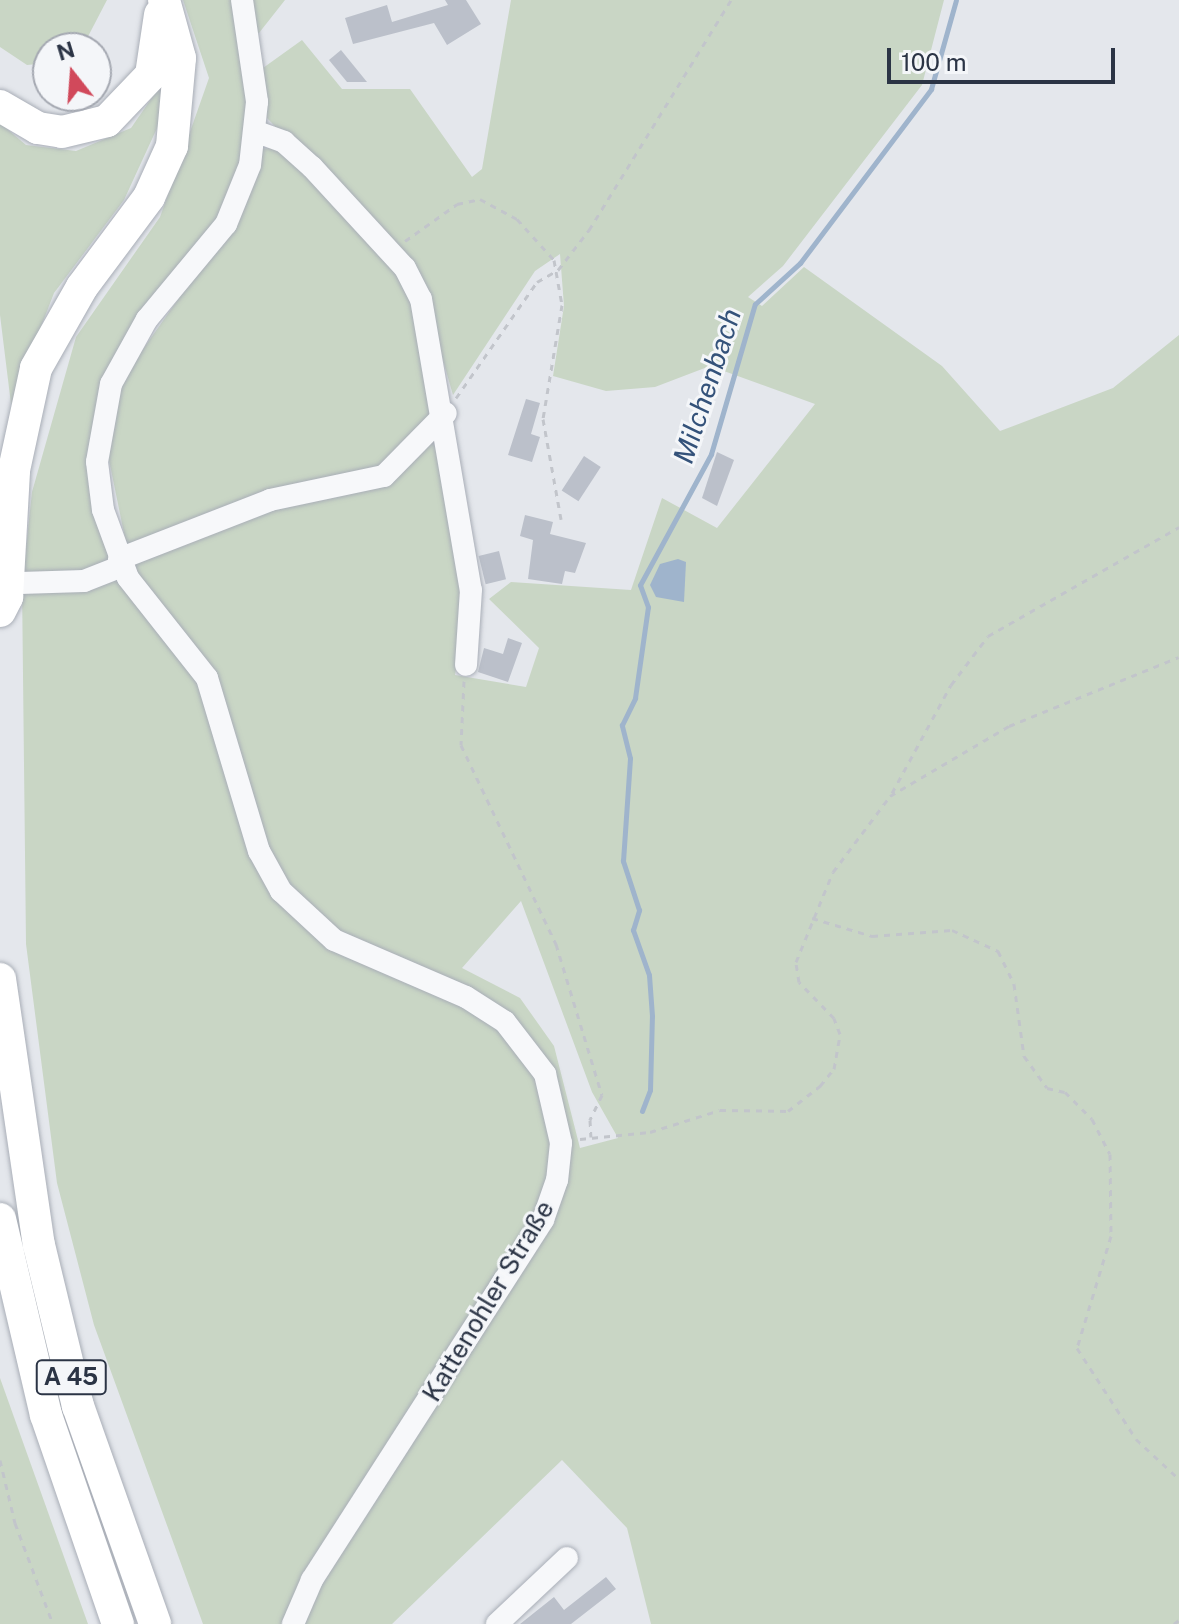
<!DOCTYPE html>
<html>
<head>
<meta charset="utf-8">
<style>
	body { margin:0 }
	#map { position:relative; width:1179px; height:1624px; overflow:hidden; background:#e4e7ec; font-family:"Public Sans",sans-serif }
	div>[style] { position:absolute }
	.green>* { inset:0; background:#c9d6c5 }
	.water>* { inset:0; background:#9fb4cc }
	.stream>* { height:5px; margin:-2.5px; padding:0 2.5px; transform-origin:2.5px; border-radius:2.5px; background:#9fb4cc }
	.building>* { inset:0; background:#bbc0ca; transform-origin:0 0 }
	.path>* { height:3px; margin-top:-1.5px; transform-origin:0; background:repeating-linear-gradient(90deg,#c2c5cb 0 6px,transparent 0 12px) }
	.roads { filter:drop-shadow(0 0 2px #a9aeb7) drop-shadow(0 0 2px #a9aeb7) }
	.minor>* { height:22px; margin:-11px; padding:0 11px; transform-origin:11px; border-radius:11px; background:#f7f8fa }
	.highway>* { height:32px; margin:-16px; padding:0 16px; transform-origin:16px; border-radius:16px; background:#fff }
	span { translate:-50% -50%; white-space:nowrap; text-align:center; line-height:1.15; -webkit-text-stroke:6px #f4f6f9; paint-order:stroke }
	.shield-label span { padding:2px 6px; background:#f4f6f9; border:2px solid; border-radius:6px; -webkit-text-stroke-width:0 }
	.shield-label { font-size:24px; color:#2b3445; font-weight:700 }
	.street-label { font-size:26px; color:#2b3445 }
	.water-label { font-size:28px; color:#34527a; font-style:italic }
	.north { position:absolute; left:32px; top:32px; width:80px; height:80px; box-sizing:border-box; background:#f4f6f9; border:2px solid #a4a8b1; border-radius:50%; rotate:343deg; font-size:22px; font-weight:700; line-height:32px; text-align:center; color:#2b3445 }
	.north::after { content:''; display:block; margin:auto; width:28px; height:36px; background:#d1495b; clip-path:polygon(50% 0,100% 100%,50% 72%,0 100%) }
	.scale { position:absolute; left:887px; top:48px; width:228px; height:36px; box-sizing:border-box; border:4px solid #2b3445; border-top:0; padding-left:10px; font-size:24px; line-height:28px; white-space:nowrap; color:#2b3445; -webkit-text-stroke:6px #f4f6f9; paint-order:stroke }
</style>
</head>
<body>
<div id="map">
	<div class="green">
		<div style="clip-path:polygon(0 0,107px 0,82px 48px,48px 48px,48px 63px,27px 65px,0 47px)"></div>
		<div style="clip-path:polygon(evenodd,183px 0,285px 0,259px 33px,250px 34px,257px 132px,234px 209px,147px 319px,111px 384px,97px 462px,115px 547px,126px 543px,109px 460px,115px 389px,236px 217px,262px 149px,284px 146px,411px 285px,446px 412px,382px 473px,201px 516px,209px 522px,385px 478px,438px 430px,448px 439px,466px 592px,455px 675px,526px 687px,539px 648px,489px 599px,511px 582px,631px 590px,662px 498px,717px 528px,815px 404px,710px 366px,655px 387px,606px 391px,553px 376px,564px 306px,560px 254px,535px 271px,453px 395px,425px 298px,409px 266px,267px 118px,263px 68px,302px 40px,342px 89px,410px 89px,472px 177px,482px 169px,511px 0,944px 0,922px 85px,783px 266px,748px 297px,762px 306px,804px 267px,942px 366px,1000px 431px,1113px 388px,1179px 335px,1179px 1624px,651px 1624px,627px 1528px,562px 1460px,392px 1624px,203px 1624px,94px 1325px,57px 1183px,26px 944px,22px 585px,32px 492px,76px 337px,160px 217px,209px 78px,183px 0,521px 901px,592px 1092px,618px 1138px,580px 1148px,554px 1046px,520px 998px,462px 968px,521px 901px)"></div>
		<div style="clip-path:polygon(169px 73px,158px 126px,124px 200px,54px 293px,11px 404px,0 315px,0 123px,26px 145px,76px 151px,131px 128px)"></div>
		<div style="clip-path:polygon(0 1378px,88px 1624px,0 1624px)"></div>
	</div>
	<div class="water">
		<div style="clip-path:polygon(678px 559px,686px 562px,684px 602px,656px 597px,650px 585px,660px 564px)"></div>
	</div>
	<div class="stream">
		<div style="left:642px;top:1111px;width:22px;rotate:-69deg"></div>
		<div style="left:650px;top:1090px;width:74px;rotate:-88.5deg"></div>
		<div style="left:652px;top:1016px;width:41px;rotate:-94.2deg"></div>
		<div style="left:649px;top:975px;width:48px;rotate:-109.6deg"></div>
		<div style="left:633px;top:930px;width:21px;rotate:-73deg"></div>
		<div style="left:639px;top:910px;width:52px;rotate:-108.1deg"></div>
		<div style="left:623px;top:861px;width:103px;rotate:-86.1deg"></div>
		<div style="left:630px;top:758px;width:34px;rotate:-104deg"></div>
		<div style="left:622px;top:725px;width:30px;rotate:-64deg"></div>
		<div style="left:635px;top:698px;width:92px;rotate:-81.9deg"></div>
		<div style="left:648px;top:607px;width:23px;rotate:-110deg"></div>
		<div style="left:640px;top:585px;width:149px;rotate:-61.5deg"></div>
		<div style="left:711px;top:454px;width:156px;rotate:-73.7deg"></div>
		<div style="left:755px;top:304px;width:61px;rotate:-42.3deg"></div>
		<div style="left:800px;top:263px;width:218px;rotate:-53deg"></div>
		<div style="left:931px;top:89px;width:92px;rotate:-74.3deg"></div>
	</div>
	<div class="building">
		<div style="clip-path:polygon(445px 0,466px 0,481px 24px,447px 45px,434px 23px,353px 44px,345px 18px,387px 5px,392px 22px,448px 5px)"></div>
		<div style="clip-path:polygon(341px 50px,367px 82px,347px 82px,329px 60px)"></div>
		<div style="clip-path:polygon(526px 399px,540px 403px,531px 434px,540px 437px,532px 462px,508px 455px)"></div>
		<div style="clip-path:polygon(717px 452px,734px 460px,717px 506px,702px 498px)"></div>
		<div style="left:584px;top:456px;width:20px;height:41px;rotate:33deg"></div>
		<div style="clip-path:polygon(525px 515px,553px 522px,550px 534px,586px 543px,575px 573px,565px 571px,562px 584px,528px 579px,533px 540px,520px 536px)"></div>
		<div style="left:499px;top:551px;width:29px;height:21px;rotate:76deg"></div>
		<div style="clip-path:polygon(508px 638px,522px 643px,508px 682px,478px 672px,484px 648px,503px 654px)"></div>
		<div style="clip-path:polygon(606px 1577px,616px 1589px,571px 1624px,520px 1624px,554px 1597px,564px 1610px)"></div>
	</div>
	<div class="path">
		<div style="left:405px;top:241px;width:64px;rotate:-35.4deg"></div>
		<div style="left:457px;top:204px;width:24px;rotate:-12deg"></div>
		<div style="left:480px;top:199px;width:42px;rotate:28.4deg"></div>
		<div style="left:517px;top:219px;width:55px;rotate:47.9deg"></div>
		<div style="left:554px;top:260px;width:46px;rotate:79.9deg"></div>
		<div style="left:562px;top:305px;width:116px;rotate:99.5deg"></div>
		<div style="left:543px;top:419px;width:102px;rotate:79.8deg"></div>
		<div style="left:456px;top:398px;width:141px;rotate:-55.1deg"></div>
		<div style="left:537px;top:282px;width:24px;rotate:-30deg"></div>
		<div style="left:558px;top:270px;width:51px;rotate:-52.2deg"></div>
		<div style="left:589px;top:230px;width:270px;rotate:-58.3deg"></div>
		<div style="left:464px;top:681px;width:64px;rotate:92.7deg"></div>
		<div style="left:461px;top:745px;width:221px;rotate:64.5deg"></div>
		<div style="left:556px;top:944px;width:158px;rotate:73.1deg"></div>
		<div style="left:602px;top:1095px;width:28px;rotate:116deg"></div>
		<div style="left:590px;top:1120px;width:17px;rotate:87deg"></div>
		<div style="left:892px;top:793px;width:123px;rotate:-61.4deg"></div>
		<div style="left:951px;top:685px;width:61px;rotate:-52.9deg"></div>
		<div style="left:988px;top:636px;width:220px;rotate:-29.7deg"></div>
		<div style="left:812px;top:918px;width:63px;rotate:16.7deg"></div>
		<div style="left:872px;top:936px;width:80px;rotate:-4.3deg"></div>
		<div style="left:952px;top:930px;width:51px;rotate:24.5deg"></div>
		<div style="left:998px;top:951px;width:37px;rotate:64deg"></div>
		<div style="left:1014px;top:984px;width:73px;rotate:82.1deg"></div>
		<div style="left:1024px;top:1056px;width:39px;rotate:54deg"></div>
		<div style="left:1047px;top:1088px;width:18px;rotate:13deg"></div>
		<div style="left:1065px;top:1092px;width:38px;rotate:45deg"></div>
		<div style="left:1092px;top:1119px;width:39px;rotate:63deg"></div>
		<div style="left:1110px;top:1154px;width:82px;rotate:89.3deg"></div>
		<div style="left:1111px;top:1236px;width:117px;rotate:106.9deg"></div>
		<div style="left:1077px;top:1348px;width:108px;rotate:57deg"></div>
		<div style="left:1136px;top:1439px;width:59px;rotate:42.9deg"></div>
		<div style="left:580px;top:1139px;width:70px;rotate:-5.7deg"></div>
		<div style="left:650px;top:1132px;width:73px;rotate:-17.4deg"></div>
		<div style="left:720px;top:1110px;width:68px;rotate:0.8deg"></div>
		<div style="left:788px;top:1111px;width:41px;rotate:-38deg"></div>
		<div style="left:820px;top:1086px;width:22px;rotate:-51deg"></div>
		<div style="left:834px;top:1069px;width:36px;rotate:-80deg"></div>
		<div style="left:840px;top:1034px;width:17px;rotate:-111deg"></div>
		<div style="left:834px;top:1018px;width:50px;rotate:-134.2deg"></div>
		<div style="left:799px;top:982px;width:20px;rotate:-99deg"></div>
		<div style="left:796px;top:962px;width:97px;rotate:-67.7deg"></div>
		<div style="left:833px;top:872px;width:95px;rotate:-53.1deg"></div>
		<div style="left:890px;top:796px;width:138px;rotate:-30.5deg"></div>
		<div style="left:1009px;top:726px;width:183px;rotate:-22.1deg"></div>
		<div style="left:0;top:1460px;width:65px;rotate:76.6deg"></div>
		<div style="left:15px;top:1523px;width:108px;rotate:69.4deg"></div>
		<div style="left:1174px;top:1624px;width:6px;rotate:-39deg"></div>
	</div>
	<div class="roads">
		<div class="minor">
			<div style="left:242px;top:0;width:103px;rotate:81.6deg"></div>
			<div style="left:257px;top:102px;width:63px;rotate:96.3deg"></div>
			<div style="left:250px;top:165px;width:64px;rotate:112.1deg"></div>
			<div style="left:226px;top:224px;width:124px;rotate:129.7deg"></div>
			<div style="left:147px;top:319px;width:74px;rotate:119deg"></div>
			<div style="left:111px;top:384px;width:79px;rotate:100.2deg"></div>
			<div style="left:97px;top:462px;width:48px;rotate:82.9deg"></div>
			<div style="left:103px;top:510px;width:72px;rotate:69.8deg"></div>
			<div style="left:128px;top:578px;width:127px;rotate:51.7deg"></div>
			<div style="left:207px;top:678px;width:181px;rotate:73.3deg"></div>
			<div style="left:259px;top:851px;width:46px;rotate:61.2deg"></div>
			<div style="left:281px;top:891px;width:72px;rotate:42.8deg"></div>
			<div style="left:334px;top:940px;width:144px;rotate:23.4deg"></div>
			<div style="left:466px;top:997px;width:46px;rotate:32.7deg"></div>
			<div style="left:505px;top:1022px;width:66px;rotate:52.4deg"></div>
			<div style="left:545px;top:1074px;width:71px;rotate:76.9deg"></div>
			<div style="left:561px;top:1143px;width:37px;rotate:96deg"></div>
			<div style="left:557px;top:1180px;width:42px;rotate:109.3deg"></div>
			<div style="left:543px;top:1220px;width:428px;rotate:122.7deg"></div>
			<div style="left:312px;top:1580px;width:48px;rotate:113.4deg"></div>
			<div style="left:257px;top:132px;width:29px;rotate:20deg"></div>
			<div style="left:284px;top:142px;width:38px;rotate:42deg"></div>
			<div style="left:312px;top:167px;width:137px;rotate:47.4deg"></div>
			<div style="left:405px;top:268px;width:35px;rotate:63deg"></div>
			<div style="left:421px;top:299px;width:295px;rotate:80.3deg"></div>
			<div style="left:471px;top:590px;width:75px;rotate:93.8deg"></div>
			<div style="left:119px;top:559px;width:162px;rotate:-21.3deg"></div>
			<div style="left:270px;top:500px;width:116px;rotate:-11.9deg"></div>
			<div style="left:384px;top:476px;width:88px;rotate:-45.5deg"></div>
			<div style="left:20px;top:583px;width:64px;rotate:-1.8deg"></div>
			<div style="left:84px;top:581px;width:41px;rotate:-21.5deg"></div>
			<div style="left:497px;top:1624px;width:96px;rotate:-43.3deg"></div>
		</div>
		<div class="highway">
			<div style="left:0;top:106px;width:44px;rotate:30.1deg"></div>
			<div style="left:38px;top:128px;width:24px;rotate:9deg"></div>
			<div style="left:62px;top:132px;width:46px;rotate:-13.7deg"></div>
			<div style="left:107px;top:121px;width:64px;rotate:-46.3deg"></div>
			<div style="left:151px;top:75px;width:61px;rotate:-81.5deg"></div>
			<div style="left:0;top:611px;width:16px;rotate:-63deg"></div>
			<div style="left:7px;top:597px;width:127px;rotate:-86.8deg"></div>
			<div style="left:14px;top:470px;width:104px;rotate:-77.8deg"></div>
			<div style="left:36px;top:368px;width:93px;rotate:-60.4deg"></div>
			<div style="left:82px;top:287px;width:112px;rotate:-53.3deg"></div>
			<div style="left:149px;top:197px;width:56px;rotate:-65.7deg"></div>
			<div style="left:172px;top:146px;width:88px;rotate:-84.8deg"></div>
			<div style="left:180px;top:58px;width:60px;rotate:-105.4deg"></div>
			<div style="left:0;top:979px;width:269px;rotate:81.7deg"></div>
			<div style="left:39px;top:1245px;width:166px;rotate:76.4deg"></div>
			<div style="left:78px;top:1406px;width:231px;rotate:70.5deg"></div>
			<div style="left:0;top:1219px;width:201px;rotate:76.8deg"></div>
			<div style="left:46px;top:1415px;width:221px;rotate:71deg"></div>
		</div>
	</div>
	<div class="shield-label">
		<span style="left:71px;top:1377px">A 45</span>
	</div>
	<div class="street-label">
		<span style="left:488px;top:1301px;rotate:-59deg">Kattenohler Straße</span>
	</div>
	<div class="water-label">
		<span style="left:707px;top:386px;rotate:-72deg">Milchenbach</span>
	</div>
	<div class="north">N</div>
	<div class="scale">100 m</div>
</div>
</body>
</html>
